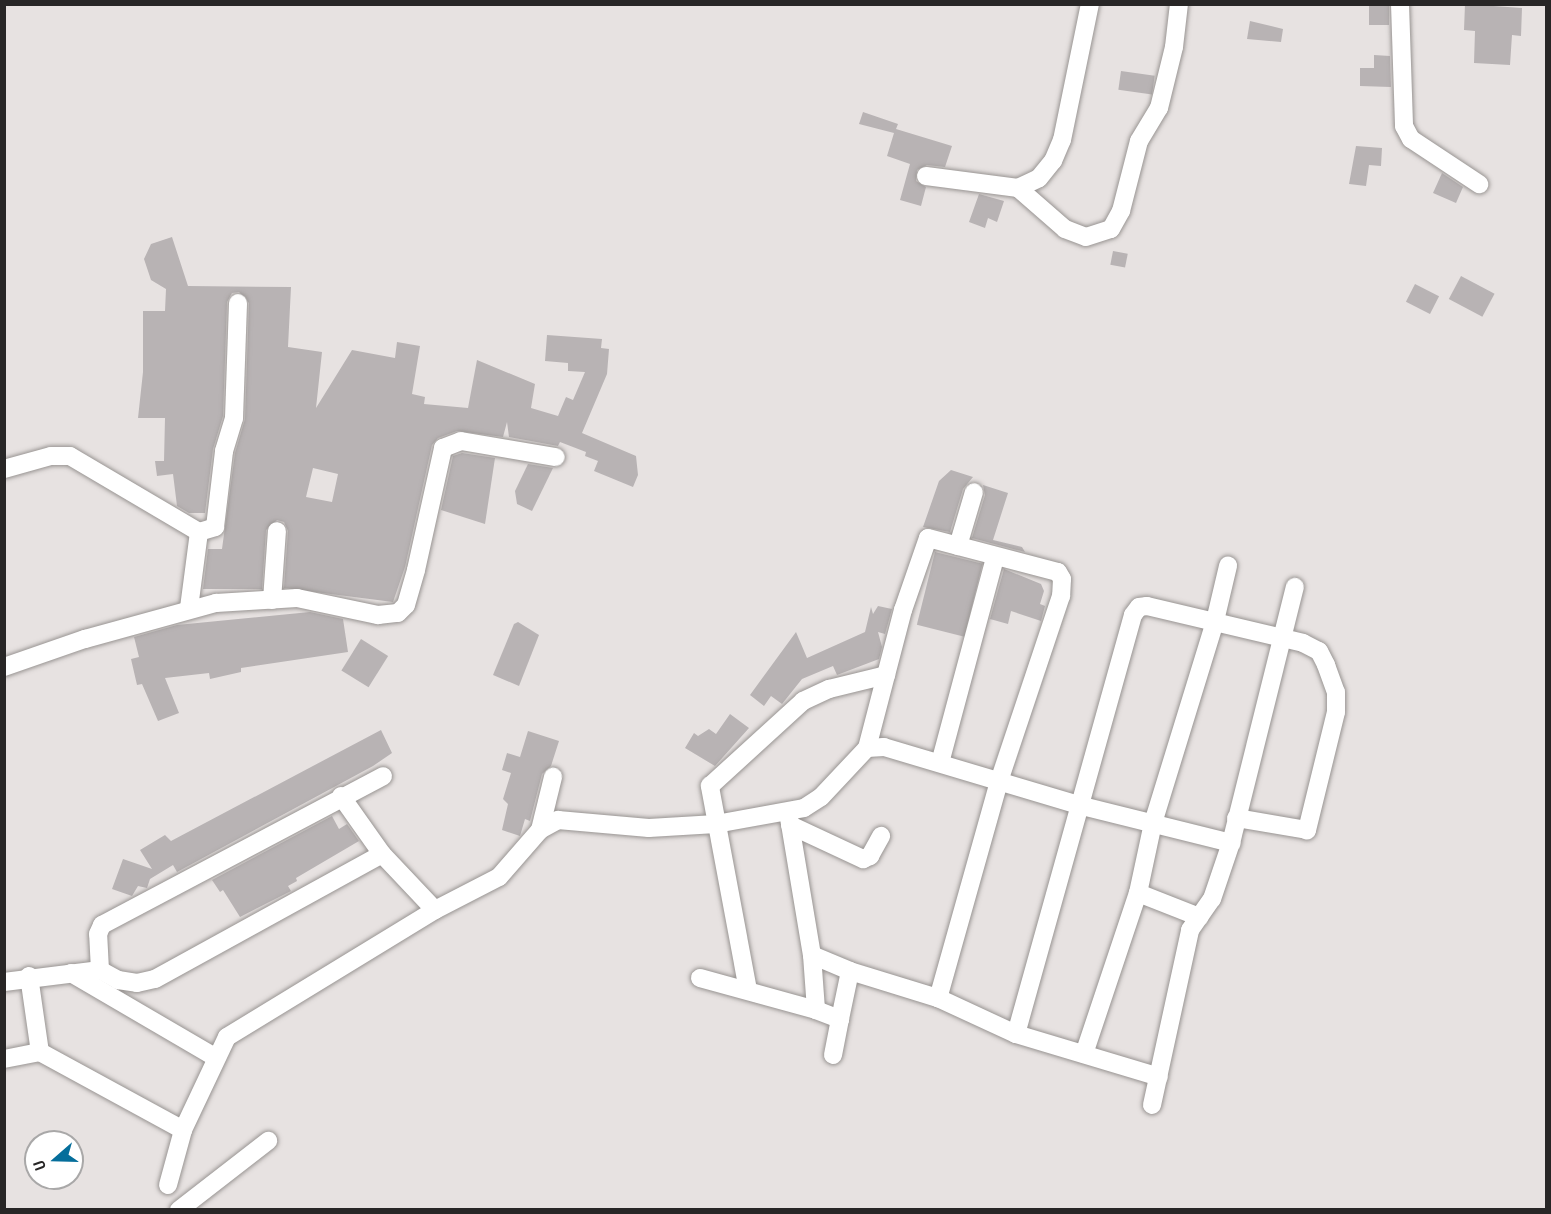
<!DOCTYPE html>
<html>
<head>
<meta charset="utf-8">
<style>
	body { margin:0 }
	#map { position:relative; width:1551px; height:1214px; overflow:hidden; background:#e7e2e1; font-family:"Archivo Narrow",sans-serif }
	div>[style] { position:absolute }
	.building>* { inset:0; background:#b8b3b4; transform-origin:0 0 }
	.roads { filter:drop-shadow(0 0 2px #989492) drop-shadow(0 0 2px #989492) }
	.minor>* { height:18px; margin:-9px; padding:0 9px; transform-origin:9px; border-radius:9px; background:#fff }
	span { translate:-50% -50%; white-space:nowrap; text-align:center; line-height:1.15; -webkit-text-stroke:4.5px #fff; paint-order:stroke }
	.frame { position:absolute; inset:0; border:6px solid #282626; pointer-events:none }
	.north { position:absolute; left:24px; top:1130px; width:60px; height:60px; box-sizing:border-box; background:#fff; border:2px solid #a9a8a8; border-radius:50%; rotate:250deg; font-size:16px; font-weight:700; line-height:24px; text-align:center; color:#282626 }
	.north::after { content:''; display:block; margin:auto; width:21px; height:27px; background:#056e9b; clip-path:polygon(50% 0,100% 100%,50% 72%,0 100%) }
</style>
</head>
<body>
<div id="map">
	<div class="building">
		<div style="left:1369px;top:4px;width:20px;height:21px"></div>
		<div style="clip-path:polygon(1465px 4px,1522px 8px,1521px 36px,1512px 35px,1510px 65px,1474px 63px,1475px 31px,1464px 30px)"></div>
		<div style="clip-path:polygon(1250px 21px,1283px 29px,1281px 42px,1247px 39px)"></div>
		<div style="clip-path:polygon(1374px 55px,1390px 56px,1391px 87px,1360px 86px,1360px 68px,1374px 68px)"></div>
		<div style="left:1121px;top:71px;width:34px;height:19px;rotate:8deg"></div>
		<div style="clip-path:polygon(863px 112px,898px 124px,896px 129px,952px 146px,945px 167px,927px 165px,917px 170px,916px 181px,926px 187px,921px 206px,900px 200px,910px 164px,887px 156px,894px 133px,859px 124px)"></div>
		<div style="clip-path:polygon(1356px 146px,1382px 148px,1381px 166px,1369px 165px,1366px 186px,1349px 184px)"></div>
		<div style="clip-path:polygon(1442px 173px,1463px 187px,1456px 203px,1433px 193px)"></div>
		<div style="clip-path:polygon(979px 194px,1004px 201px,997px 222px,988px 218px,985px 228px,969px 222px)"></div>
		<div style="clip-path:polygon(evenodd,172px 237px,188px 286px,291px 287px,288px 347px,322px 352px,316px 408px,352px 350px,395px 358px,397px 342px,420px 346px,412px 394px,425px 397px,424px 404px,468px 408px,477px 360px,535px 384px,531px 408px,558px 416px,566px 397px,573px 400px,585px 372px,568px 371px,568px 363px,545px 361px,547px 335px,602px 339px,601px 348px,609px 349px,607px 374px,582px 433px,636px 456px,638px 475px,633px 487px,594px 471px,598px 461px,585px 456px,586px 452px,560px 442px,558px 446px,509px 437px,507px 422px,503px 437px,457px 431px,438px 438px,432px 445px,405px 567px,393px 602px,284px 588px,288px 531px,284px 522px,277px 520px,266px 530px,262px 589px,203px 589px,208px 549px,222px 549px,235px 453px,245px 419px,249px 303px,239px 292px,232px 293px,227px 302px,223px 416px,213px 449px,205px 513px,189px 513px,177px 506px,173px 474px,157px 476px,155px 461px,164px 461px,165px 418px,138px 418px,143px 372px,143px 311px,165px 311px,166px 289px,151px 280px,144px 259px,151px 244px,172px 237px,313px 468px,338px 474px,332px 502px,306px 497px,313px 468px)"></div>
		<div style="left:1113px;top:251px;width:15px;height:14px;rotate:11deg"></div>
		<div style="left:1461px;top:276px;width:38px;height:26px;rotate:28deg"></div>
		<div style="left:1415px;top:284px;width:27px;height:20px;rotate:27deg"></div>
		<div style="clip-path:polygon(462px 453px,495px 458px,485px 524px,441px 510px,453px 456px)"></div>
		<div style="clip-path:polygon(528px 464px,553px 468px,532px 511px,517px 504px,515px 491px)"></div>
		<div style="clip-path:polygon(951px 470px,973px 477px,963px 489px,950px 532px,923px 527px,939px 481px)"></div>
		<div style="clip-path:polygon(983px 485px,1008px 493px,993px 540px,1022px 547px,1025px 552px,972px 538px,985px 495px)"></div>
		<div style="left:935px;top:552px;width:49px;height:75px;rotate:14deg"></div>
		<div style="clip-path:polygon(1004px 569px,1041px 584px,1044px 591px,1040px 604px,1045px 606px,1041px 621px,1011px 611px,1008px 624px,990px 619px)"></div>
		<div style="clip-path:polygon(878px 606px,892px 609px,885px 634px,878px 632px,882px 647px,879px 659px,837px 675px,833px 666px,802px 679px,782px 704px,771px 696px,764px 706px,750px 695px,796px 632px,807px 658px,865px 632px,871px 607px,873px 614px)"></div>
		<div style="clip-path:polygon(310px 612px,343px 619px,348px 652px,241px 668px,241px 672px,210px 679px,209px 673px,165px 678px,179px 713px,158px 721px,142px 684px,137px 685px,131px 659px,139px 657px,134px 637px,177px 625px)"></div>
		<div style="clip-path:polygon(518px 622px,539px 635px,519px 686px,493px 675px,514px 624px)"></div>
		<div style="left:361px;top:639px;width:32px;height:37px;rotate:32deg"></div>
		<div style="clip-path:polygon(730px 714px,749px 728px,715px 766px,685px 748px,694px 733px,698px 736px,709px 729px,716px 734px)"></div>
		<div style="clip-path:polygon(381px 730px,392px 753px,373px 766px,177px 872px,173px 865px,150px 879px,147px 888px,138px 886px,132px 896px,112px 889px,123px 859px,152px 869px,140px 850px,165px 835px,171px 841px)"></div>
		<div style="clip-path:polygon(528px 731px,559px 741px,551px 766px,542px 774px,530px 821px,525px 819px,520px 836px,502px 830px,508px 804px,503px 799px,511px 773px,502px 770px,507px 753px,520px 757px)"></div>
		<div style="clip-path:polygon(332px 816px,339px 829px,347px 824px,359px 841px,296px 878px,297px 881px,288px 886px,291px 891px,240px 917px,223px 890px,220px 892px,212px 880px)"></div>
	</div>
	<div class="roads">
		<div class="minor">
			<div style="left:1400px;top:4px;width:122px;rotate:88.1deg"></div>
			<div style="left:1404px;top:126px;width:15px;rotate:62deg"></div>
			<div style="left:1411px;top:139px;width:82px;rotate:33.5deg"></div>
			<div style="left:926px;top:176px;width:93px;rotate:7.4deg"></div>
			<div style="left:1018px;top:188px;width:23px;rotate:-25deg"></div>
			<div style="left:1039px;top:178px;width:22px;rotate:-51deg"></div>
			<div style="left:1053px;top:161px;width:23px;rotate:-67deg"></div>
			<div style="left:1062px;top:140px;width:139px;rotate:-78.4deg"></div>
			<div style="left:1018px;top:188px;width:62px;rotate:41.1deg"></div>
			<div style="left:1065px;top:229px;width:22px;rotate:21deg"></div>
			<div style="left:1086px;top:237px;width:26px;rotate:-18deg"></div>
			<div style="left:1111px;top:229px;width:21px;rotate:-61deg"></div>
			<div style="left:1121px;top:211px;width:72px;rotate:-75.6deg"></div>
			<div style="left:1139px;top:141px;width:39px;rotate:-59deg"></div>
			<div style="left:1159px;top:108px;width:63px;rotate:-76.2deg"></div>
			<div style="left:1174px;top:47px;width:43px;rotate:-83.4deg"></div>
			<div style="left:4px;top:469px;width:49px;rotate:-15.5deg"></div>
			<div style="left:51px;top:456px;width:19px"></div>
			<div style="left:70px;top:456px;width:150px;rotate:30.5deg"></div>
			<div style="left:199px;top:532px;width:17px;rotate:-17deg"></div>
			<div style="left:215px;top:527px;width:77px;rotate:-83.2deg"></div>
			<div style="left:224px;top:451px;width:34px;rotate:-73deg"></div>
			<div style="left:234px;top:418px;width:115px;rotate:-88deg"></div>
			<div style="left:958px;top:546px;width:56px;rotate:-73.5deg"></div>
			<div style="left:272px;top:600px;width:69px;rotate:-85.9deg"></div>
			<div style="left:189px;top:608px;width:77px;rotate:-82.5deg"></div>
			<div style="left:4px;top:667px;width:86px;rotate:-19.1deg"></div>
			<div style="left:85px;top:639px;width:136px;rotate:-15.4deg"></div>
			<div style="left:216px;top:603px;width:81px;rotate:-3.5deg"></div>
			<div style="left:297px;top:598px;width:83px;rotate:11.9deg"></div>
			<div style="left:378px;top:615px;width:20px;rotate:-6deg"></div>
			<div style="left:398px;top:613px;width:11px;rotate:-45deg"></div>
			<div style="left:406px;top:605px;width:36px;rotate:-74deg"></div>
			<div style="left:416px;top:570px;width:125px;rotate:-77.5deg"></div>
			<div style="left:443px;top:448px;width:19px;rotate:-21deg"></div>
			<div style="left:461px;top:441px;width:96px;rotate:9.6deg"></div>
			<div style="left:867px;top:748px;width:143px;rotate:-75.4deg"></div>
			<div style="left:903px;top:610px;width:76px;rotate:-70.9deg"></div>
			<div style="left:928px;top:538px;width:134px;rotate:14.7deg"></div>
			<div style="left:1058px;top:572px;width:8px;rotate:60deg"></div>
			<div style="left:1062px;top:579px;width:17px;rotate:93deg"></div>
			<div style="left:1061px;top:596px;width:192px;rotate:108.5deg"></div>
			<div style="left:1000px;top:778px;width:229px;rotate:105.7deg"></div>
			<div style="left:940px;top:763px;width:212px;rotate:-75deg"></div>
			<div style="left:341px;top:796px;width:71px;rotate:54.7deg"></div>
			<div style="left:382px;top:854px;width:77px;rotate:46.6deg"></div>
			<div style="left:788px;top:812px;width:145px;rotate:80.5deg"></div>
			<div style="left:812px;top:955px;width:55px;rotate:85.8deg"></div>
			<div style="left:816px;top:1010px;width:26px;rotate:21deg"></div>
			<div style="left:840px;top:1019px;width:49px;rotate:-78.2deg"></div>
			<div style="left:850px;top:971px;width:92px;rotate:17.1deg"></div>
			<div style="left:938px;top:998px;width:86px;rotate:24.8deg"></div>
			<div style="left:1016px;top:1034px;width:149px;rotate:16.7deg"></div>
			<div style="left:790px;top:825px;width:81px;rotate:25deg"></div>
			<div style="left:863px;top:859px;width:8px;rotate:-23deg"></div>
			<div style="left:870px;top:856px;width:23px;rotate:-61deg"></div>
			<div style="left:540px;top:830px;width:55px;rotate:-76.2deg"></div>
			<div style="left:1138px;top:893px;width:66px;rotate:21.5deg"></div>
			<div style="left:812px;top:955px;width:41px;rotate:22.8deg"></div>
			<div style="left:100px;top:970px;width:36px;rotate:-93deg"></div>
			<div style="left:98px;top:934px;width:10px;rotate:-66deg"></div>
			<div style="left:102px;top:925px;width:318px;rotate:-27.9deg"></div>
			<div style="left:71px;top:973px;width:167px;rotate:30.3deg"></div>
			<div style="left:29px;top:976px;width:77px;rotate:81.8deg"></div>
			<div style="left:700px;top:978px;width:120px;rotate:15.4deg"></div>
			<div style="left:4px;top:982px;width:97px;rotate:-7.1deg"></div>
			<div style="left:100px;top:970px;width:21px;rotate:29deg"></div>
			<div style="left:118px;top:980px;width:19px;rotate:9deg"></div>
			<div style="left:137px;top:983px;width:18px;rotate:-13deg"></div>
			<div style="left:155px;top:979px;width:259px;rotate:-28.8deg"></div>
			<div style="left:748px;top:990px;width:208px;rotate:-100.6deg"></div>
			<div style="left:710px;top:786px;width:126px;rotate:-42.4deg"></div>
			<div style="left:803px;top:701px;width:29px;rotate:-25deg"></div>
			<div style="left:829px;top:689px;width:59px;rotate:-13.8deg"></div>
			<div style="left:1016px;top:1034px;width:435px;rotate:-74.4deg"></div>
			<div style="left:1133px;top:615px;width:10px;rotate:-53deg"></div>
			<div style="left:1139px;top:607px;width:8px;rotate:-7deg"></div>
			<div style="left:1147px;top:606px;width:160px;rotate:13.3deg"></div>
			<div style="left:1303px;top:643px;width:18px;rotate:27deg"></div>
			<div style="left:1319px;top:651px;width:16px;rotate:63deg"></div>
			<div style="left:1326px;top:665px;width:29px;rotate:70deg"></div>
			<div style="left:1336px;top:692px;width:20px;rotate:90deg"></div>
			<div style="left:1336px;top:712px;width:122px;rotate:103.8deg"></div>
			<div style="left:1307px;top:830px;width:72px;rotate:-170.4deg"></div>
			<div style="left:1084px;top:1054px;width:170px;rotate:-71.5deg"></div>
			<div style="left:1138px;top:893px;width:72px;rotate:-77.9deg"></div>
			<div style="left:1153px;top:823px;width:211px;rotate:-72.9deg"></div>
			<div style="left:1215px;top:621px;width:57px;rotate:-76.7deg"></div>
			<div style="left:833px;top:1055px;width:37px;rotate:-79deg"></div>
			<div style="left:4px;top:1059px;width:37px;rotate:-11deg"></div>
			<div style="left:40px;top:1052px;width:163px;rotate:28.6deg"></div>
			<div style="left:183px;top:1130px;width:103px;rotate:-64.7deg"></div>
			<div style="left:227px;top:1037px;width:244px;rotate:-31.4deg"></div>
			<div style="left:435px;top:910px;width:72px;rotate:-27.3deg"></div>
			<div style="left:499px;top:877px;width:62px;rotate:-48.9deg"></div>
			<div style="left:540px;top:830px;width:21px;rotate:-29deg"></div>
			<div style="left:558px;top:820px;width:91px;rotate:5deg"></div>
			<div style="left:649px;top:828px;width:67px;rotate:-3.4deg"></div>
			<div style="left:716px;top:824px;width:89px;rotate:-10.3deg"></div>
			<div style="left:804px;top:808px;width:20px;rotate:-33deg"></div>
			<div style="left:821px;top:797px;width:67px;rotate:-46.8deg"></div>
			<div style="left:867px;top:748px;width:17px;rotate:-3deg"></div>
			<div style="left:884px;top:747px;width:207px;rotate:16.6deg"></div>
			<div style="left:1082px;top:806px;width:154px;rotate:13.9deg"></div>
			<div style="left:1231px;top:843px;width:264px;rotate:-76deg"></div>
			<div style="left:1152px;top:1105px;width:179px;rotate:-77.7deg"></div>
			<div style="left:1190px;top:930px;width:38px;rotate:-55deg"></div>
			<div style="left:1212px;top:899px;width:59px;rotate:-71.3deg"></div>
			<div style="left:168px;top:1185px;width:57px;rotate:-74.7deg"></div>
			<div style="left:179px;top:1210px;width:113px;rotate:-37.8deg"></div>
		</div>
	</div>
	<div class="frame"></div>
	<div class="north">U</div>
</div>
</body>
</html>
